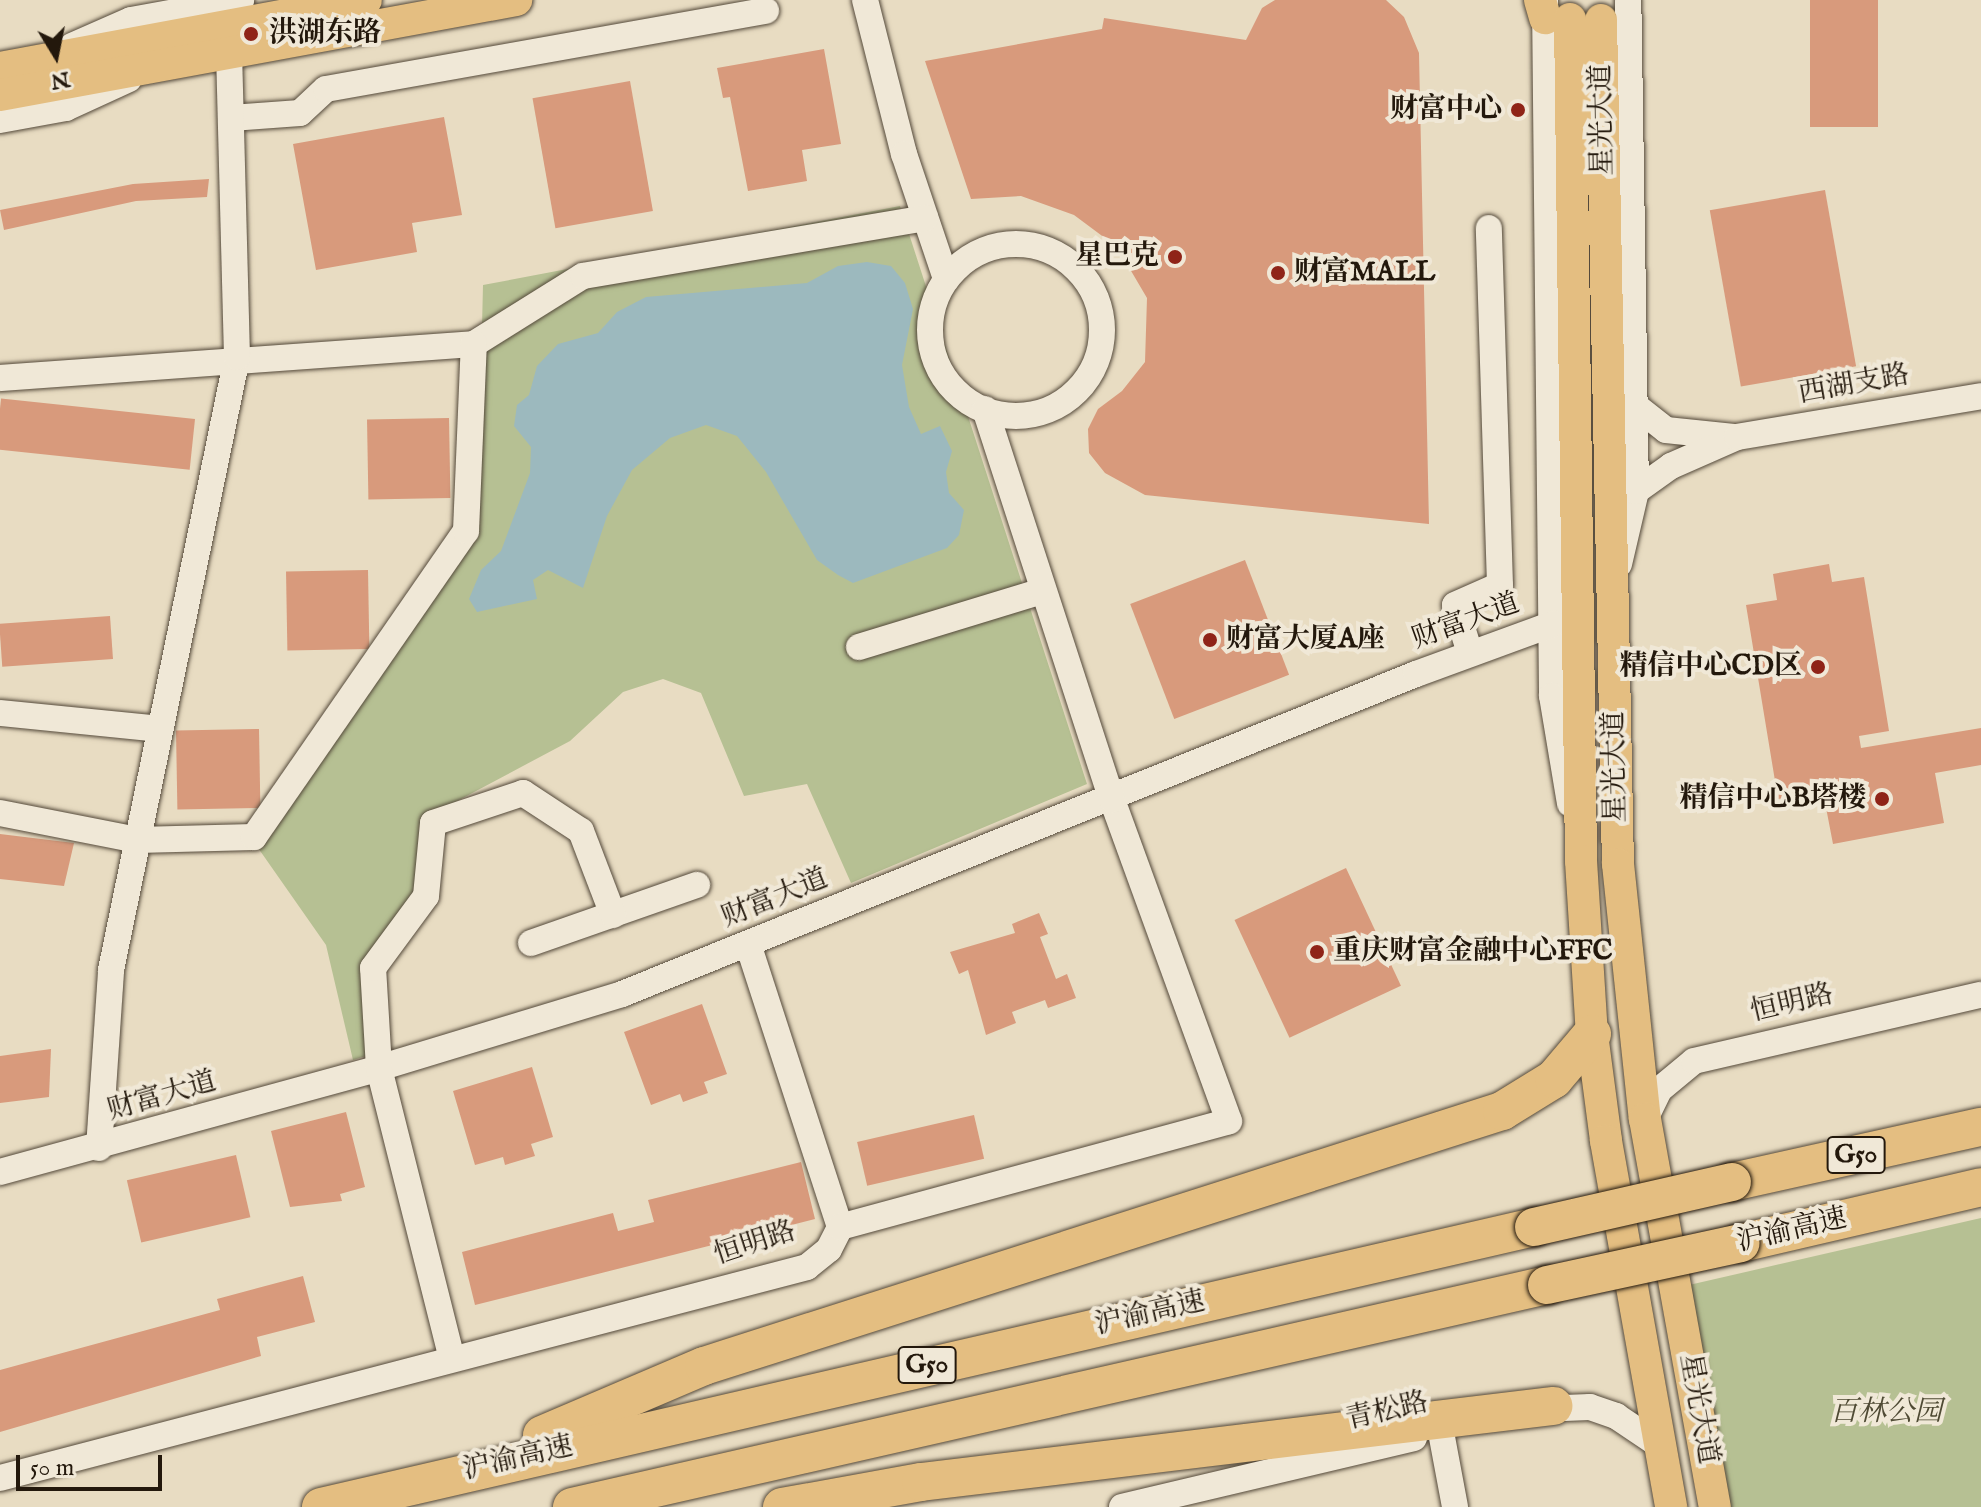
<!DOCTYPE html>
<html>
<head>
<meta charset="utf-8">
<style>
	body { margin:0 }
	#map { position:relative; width:1981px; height:1507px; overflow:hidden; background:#e8dcc2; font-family:"IM FELL English","Noto Serif SC",serif }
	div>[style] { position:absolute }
	.green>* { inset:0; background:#b6c093 }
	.water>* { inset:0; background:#9cb9be }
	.building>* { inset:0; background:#d89a7c; transform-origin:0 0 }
	.roads { filter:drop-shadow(0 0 2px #54493a) drop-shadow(0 0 2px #54493a) }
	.minor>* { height:26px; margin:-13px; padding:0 13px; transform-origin:13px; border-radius:13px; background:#f0e8d7 }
	.minor>.ring { margin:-13px; padding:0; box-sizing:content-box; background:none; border:26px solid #f0e8d7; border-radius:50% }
	.major>* { height:32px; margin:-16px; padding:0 16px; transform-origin:16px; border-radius:16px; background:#e4be81 }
	.highway>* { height:38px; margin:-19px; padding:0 19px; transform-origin:19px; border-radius:19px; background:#e4be81 }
	.bridges { filter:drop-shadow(0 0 2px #23180c) drop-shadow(0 0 2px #23180c) }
	.highway-bridge>* { height:38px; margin:-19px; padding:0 19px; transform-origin:19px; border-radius:19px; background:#e4be81 }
	.dots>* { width:22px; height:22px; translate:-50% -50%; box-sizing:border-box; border:4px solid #f0e8d7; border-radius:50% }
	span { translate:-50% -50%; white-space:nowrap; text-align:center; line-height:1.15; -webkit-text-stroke:8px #f0e8d7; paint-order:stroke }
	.shield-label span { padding:2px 6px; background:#f0e8d7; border:2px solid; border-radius:6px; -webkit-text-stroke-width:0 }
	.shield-label { font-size:26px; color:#23180c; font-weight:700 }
	.poi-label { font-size:28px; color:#23180c; font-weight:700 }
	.left { translate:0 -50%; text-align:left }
	.right { translate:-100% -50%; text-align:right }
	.street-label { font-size:28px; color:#23180c }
	.park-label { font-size:28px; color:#4f4a34; font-style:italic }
	.north { position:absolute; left:16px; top:16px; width:80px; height:80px; -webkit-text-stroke:6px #f0e8d7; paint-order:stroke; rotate:170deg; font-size:22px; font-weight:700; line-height:32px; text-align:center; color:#23180c }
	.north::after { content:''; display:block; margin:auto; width:28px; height:36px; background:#23180c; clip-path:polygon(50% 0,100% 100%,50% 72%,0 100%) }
	.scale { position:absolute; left:16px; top:1455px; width:146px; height:36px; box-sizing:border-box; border:4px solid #23180c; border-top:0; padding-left:10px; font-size:24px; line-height:28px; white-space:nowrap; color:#23180c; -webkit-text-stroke:6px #f0e8d7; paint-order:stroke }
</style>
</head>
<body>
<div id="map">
	<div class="green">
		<div style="clip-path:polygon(900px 206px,1087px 784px,851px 883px,807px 784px,744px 796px,701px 693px,663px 679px,623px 692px,570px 741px,427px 817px,420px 895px,367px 968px,372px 1054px,353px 1060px,326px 945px,256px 845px,477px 534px,483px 285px)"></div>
		<div style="clip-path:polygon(1981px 1218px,1981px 1507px,1730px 1507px,1689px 1285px)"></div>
	</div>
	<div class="water">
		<div style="clip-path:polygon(867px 262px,891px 266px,905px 283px,913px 309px,902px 365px,909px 407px,921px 434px,940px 426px,952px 451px,946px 472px,949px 493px,964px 510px,959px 535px,947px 548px,853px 583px,838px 575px,817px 560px,766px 472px,737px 436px,706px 425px,670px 438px,632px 470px,607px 516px,583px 588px,548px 570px,533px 580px,537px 599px,477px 612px,469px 599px,481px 570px,501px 551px,530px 473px,531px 447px,514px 426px,517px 405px,529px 395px,537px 366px,558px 344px,598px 333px,617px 312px,646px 297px,807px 283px,838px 266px)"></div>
	</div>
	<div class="building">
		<div style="clip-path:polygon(1275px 0,1386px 0,1404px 17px,1419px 53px,1429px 524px,1145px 495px,1105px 473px,1089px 453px,1088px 429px,1098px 409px,1122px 391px,1145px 362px,1147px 298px,1117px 247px,1074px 215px,1021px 196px,971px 199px,925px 61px,1102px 29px,1104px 18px,1246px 40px,1262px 8px)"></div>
		<div style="left:1810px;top:0;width:68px;height:127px"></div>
		<div style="clip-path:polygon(824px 49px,841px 144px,802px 150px,807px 181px,748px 191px,730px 97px,723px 98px,717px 68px)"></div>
		<div style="left:630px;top:81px;width:132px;height:99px;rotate:80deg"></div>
		<div style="clip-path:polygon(444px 117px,462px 215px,412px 223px,417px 252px,316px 270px,293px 144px)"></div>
		<div style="clip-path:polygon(209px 179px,207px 197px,136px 201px,4px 230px,0 210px,133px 184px)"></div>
		<div style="left:1825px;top:190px;width:179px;height:117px;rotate:80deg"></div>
		<div style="left:449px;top:418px;width:80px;height:82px;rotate:89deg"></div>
		<div style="left:195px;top:419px;width:51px;height:195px;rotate:96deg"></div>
		<div style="left:1245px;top:560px;width:123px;height:123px;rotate:69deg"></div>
		<div style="clip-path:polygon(1829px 564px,1832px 582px,1864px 577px,1889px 731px,1859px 736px,1861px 748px,1981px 728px,1981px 765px,1935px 773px,1944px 823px,1833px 844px,1823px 792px,1778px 799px,1746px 605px,1777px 600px,1773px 574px)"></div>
		<div style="left:368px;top:570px;width:79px;height:82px;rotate:89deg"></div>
		<div style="left:110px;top:616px;width:43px;height:111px;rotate:86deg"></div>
		<div style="left:259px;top:729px;width:79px;height:83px;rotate:89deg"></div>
		<div style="clip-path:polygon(0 834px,74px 843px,64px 886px,0 879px)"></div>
		<div style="left:1346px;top:868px;width:130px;height:123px;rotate:65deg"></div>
		<div style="clip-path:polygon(1039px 913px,1048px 934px,1040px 937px,1056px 979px,1067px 974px,1076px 998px,1048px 1008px,1045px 1000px,1012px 1012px,1016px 1023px,986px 1035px,968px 970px,959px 974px,950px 952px,1015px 933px,1012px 924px)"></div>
		<div style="clip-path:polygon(702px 1004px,727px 1074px,704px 1082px,708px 1093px,683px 1102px,680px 1094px,651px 1105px,624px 1032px)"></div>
		<div style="clip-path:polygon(51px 1049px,49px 1097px,0 1103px,0 1056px)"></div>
		<div style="clip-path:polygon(532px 1067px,553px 1137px,531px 1144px,535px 1156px,505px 1165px,503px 1157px,475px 1165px,453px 1091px)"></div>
		<div style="clip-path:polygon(346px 1112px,365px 1187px,340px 1194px,342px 1201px,290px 1207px,271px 1131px)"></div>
		<div style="left:974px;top:1115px;width:45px;height:120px;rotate:77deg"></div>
		<div style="left:236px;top:1155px;width:64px;height:112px;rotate:77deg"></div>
		<div style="clip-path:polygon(801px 1162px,815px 1219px,475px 1305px,462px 1252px,613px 1213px,618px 1231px,654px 1222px,648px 1200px)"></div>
		<div style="clip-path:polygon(303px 1276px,315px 1322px,257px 1337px,261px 1356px,0 1432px,0 1370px,220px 1310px,217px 1299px)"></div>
	</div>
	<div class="roads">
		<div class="minor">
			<div style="left:865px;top:0;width:159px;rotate:75.8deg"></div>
			<div style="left:904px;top:154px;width:132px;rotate:71.4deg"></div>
			<div style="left:1545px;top:0;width:696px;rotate:89.42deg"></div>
			<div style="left:1552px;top:696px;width:109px;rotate:80.5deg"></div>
			<div style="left:72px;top:46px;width:64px;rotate:-23.8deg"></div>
			<div style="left:131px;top:20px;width:112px;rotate:-10.3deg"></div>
			<div style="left:231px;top:118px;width:69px;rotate:-4.1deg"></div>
			<div style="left:300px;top:113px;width:35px;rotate:-43deg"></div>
			<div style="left:326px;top:89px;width:447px;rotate:-10.1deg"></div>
			<div style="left:0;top:120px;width:67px;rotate:-10.3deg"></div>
			<div style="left:66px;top:108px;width:69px;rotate:-24.7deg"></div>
			<div class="ring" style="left:930px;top:244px;width:146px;height:146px"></div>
			<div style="left:0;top:378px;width:475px;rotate:-4.1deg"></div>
			<div style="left:474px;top:344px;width:128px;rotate:-32deg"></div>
			<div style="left:583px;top:276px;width:347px;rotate:-9.6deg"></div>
			<div style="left:1633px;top:404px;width:42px;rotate:38.2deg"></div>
			<div style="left:1666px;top:430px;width:68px;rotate:5.9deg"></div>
			<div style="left:1636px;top:491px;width:43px;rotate:-35.5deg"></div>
			<div style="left:1671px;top:466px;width:72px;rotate:-23.7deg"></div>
			<div style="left:1737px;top:437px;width:247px;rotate:-9.5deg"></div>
			<div style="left:1619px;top:564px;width:75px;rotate:-76.9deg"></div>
			<div style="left:1636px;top:491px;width:491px;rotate:-90.9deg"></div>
			<div style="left:859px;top:647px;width:191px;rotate:-17deg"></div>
			<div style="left:1470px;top:653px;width:50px;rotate:-107.4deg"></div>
			<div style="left:1455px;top:605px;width:49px;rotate:-24deg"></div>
			<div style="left:1500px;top:585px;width:357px;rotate:-91.8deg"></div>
			<div style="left:0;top:713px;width:161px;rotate:5.7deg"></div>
			<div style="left:0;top:813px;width:140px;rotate:11.1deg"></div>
			<div style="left:137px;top:840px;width:117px;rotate:-1.5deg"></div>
			<div style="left:254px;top:837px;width:372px;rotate:-55.3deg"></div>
			<div style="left:466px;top:531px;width:187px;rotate:-87.6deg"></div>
			<div style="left:531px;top:943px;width:176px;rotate:-19.3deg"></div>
			<div style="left:748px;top:944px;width:298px;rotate:72deg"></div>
			<div style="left:1645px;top:1119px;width:32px;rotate:-64deg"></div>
			<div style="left:1659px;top:1090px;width:45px;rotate:-39.6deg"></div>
			<div style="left:1694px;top:1061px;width:294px;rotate:-13deg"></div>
			<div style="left:99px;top:1148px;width:178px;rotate:-86.1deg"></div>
			<div style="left:111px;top:970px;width:626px;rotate:-78.38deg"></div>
			<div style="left:237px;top:357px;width:304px;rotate:-91.5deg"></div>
			<div style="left:0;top:1172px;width:393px;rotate:-15.3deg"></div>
			<div style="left:379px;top:1068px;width:254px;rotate:-16.9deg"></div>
			<div style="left:622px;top:994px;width:856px;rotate:-21.95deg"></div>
			<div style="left:1416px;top:674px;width:146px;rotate:-20.1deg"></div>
			<div style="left:452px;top:1359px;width:300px;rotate:-104.1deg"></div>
			<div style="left:379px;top:1068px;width:100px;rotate:-93.4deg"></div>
			<div style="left:373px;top:968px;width:89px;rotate:-53.6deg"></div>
			<div style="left:426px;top:896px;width:73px;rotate:-84.5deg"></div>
			<div style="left:433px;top:823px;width:95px;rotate:-18.4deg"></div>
			<div style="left:523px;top:793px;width:69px;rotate:33.2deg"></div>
			<div style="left:581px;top:831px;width:90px;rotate:69.1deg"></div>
			<div style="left:1538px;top:1409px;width:52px;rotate:-2.2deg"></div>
			<div style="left:1590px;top:1407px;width:28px;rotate:19deg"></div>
			<div style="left:1616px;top:1416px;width:52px;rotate:34deg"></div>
			<div style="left:1441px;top:1432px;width:76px;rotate:79.4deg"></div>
			<div style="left:0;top:1478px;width:834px;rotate:-14.65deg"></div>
			<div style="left:807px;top:1267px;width:28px;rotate:-39deg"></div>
			<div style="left:829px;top:1249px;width:25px;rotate:-63deg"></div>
			<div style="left:840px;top:1227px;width:403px;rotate:-15.2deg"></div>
			<div style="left:1229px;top:1121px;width:342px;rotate:-110deg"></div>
			<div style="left:1112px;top:800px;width:411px;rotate:-108deg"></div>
			<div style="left:1122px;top:1507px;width:300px;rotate:-13.3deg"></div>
		</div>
		<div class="major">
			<div style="left:1540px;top:0;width:19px;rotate:74deg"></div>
			<div style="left:1570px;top:19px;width:842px;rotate:89.25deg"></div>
			<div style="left:1581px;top:861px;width:173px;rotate:86.4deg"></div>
			<div style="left:1592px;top:1034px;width:108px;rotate:82.5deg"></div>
			<div style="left:1606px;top:1141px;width:372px;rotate:79.9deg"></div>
			<div style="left:1601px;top:20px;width:844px;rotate:88.85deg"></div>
			<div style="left:1618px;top:864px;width:256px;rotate:84deg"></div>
			<div style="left:1645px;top:1119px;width:394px;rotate:79.8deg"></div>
			<div style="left:0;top:68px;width:372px;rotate:-10.5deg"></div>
			<div style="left:0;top:95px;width:525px;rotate:-10.43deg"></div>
		</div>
		<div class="highway">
			<div style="left:1732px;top:1182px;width:255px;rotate:-12.5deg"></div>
			<div style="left:1741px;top:1243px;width:246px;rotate:-13.1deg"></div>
			<div style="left:542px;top:1435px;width:176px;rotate:-23.1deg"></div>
			<div style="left:704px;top:1366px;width:838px;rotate:-17.72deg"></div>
			<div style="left:1502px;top:1111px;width:61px;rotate:-31.6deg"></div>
			<div style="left:1554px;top:1079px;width:59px;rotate:-49.8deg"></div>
			<div style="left:321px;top:1507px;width:1245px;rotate:-13deg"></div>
			<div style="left:572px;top:1507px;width:1000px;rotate:-12.83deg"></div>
			<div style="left:782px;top:1507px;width:141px;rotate:-10.2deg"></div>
			<div style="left:921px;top:1482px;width:637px;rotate:-6.86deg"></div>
		</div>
	</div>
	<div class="bridges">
		<div class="highway-bridge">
			<div style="left:1534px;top:1227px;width:203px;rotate:-12.8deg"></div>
			<div style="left:1547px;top:1285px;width:198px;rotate:-12.2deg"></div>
		</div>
	</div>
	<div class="dots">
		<div style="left:251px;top:34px;background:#8f2418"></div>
		<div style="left:1518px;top:110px;background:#8f2418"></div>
		<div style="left:1175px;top:257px;background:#8f2418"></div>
		<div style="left:1278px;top:273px;background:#8f2418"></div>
		<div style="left:1210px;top:640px;background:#8f2418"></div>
		<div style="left:1818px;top:667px;background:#8f2418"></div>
		<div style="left:1882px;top:799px;background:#8f2418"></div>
		<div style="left:1317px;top:952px;background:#8f2418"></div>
	</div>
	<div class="shield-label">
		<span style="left:1856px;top:1155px">G50</span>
		<span style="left:927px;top:1365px">G50</span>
	</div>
	<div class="poi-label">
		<span class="left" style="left:269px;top:34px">洪湖东路</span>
		<span class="right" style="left:1502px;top:110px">财富中心</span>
		<span class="right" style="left:1159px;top:257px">星巴克</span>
		<span class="left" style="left:1294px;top:273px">财富MALL</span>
		<span class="left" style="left:1226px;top:640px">财富大厦A座</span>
		<span class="right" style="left:1802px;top:667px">精信中心CD区</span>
		<span class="right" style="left:1866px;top:799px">精信中心B塔楼</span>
		<span class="left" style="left:1333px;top:952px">重庆财富金融中心FFC</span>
	</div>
	<div class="street-label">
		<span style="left:1603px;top:120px;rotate:-91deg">星光大道</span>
		<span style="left:1854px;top:385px;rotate:-10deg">西湖支路</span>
		<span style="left:1466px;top:622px;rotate:-20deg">财富大道</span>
		<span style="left:1616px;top:767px;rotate:-91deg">星光大道</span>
		<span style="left:775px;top:899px;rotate:-22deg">财富大道</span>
		<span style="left:1792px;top:1004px;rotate:-13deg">恒明路</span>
		<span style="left:162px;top:1097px;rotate:-16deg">财富大道</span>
		<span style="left:1792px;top:1231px;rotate:-13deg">沪渝高速</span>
		<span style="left:755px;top:1244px;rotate:-18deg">恒明路</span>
		<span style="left:1150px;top:1314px;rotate:-13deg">沪渝高速</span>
		<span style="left:1698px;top:1409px;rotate:80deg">星光大道</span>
		<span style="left:1387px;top:1412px;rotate:-13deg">青松路</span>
		<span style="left:518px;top:1459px;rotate:-13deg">沪渝高速</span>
	</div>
	<div class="park-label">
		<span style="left:1886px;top:1413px">百林公园</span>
	</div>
	<div class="north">N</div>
	<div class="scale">50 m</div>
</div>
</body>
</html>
